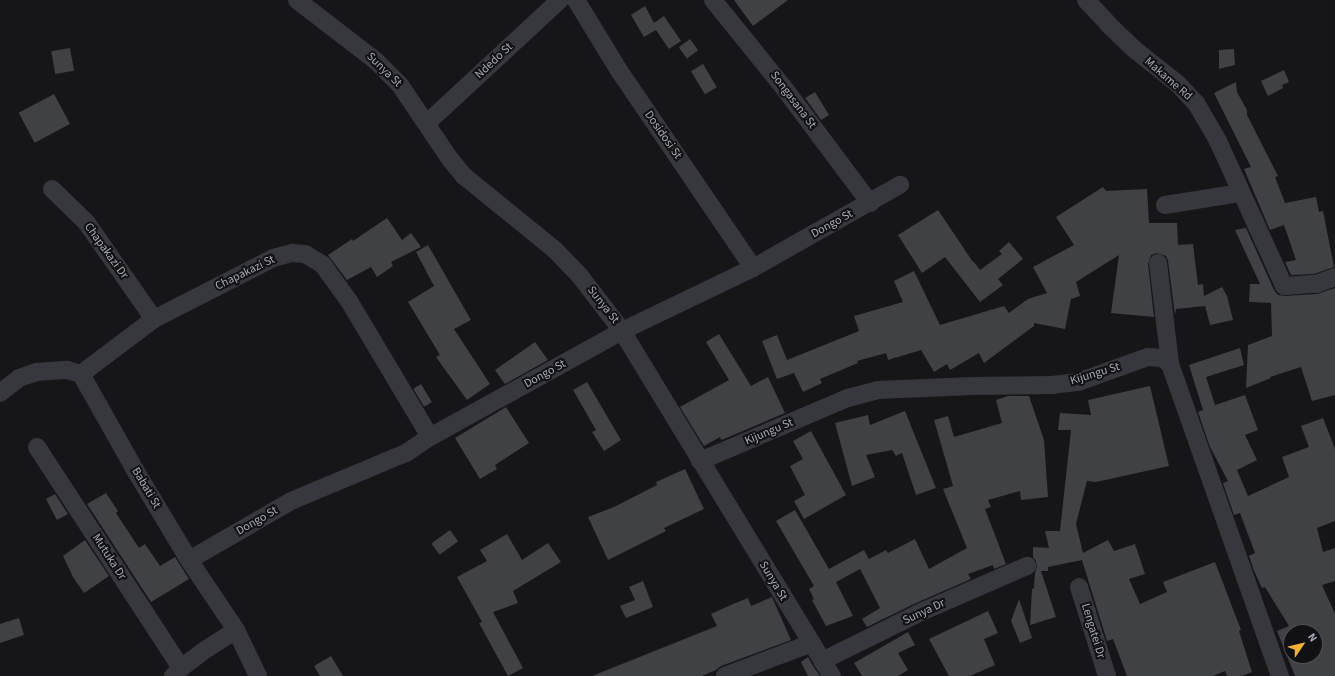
<!DOCTYPE html>
<html>
<head>
<meta charset="utf-8">
<style>
	body { margin:0 }
	#map { position:relative; width:1335px; height:676px; overflow:hidden; background:#161618; font-family:"Source Sans 3",sans-serif }
	div>[style] { position:absolute }
	.building>* { inset:0; background:#404145; transform-origin:0 0 }
	.street>* { height:18px; margin:-9px; padding:0 9px; transform-origin:9px; border-radius:9px; background:#37383d }
	span { translate:-50% -50%; white-space:nowrap; text-align:center; line-height:1.15; -webkit-text-stroke:4px #111113; paint-order:stroke }
	.street-label { font-size:12px; color:#a8adb8 }
	.north { position:absolute; left:1283px; top:624px; width:40px; height:40px; box-sizing:border-box; background:#111113; border:1px solid #4d4f55; border-radius:50%; rotate:55deg; font-size:11px; font-weight:700; line-height:16px; text-align:center; color:#a8adb8 }
	.north::after { content:''; display:block; margin:auto; width:14px; height:18px; background:#f2b134; clip-path:polygon(50% 0,100% 100%,50% 72%,0 100%) }
</style>
</head>
<body>
<div id="map">
	<div class="building">
		<div style="clip-path:polygon(734px 0,788px 0,753px 26px)"></div>
		<div style="clip-path:polygon(645px 6px,654px 23px,664px 16px,681px 41px,669px 49px,656px 30px,644px 37px,631px 15px)"></div>
		<div style="left:690px;top:39px;width:14px;height:14px;rotate:54deg"></div>
		<div style="left:70px;top:48px;width:23px;height:19px;rotate:80deg"></div>
		<div style="clip-path:polygon(1234px 49px,1235px 65px,1219px 69px,1219px 50px)"></div>
		<div style="left:703px;top:64px;width:27px;height:14px;rotate:59deg"></div>
		<div style="clip-path:polygon(1284px 70px,1289px 82px,1282px 85px,1283px 88px,1268px 96px,1261px 81px)"></div>
		<div style="clip-path:polygon(1236px 82px,1237px 92px,1247px 110px,1247px 115px,1278px 176px,1275px 177px,1285px 203px,1316px 197px,1319px 212px,1323px 211px,1334px 267px,1314px 274px,1291px 275px,1285px 262px,1296px 260px,1284px 225px,1270px 230px,1244px 169px,1251px 167px,1214px 93px)"></div>
		<div style="clip-path:polygon(815px 92px,829px 115px,821px 120px,805px 98px)"></div>
		<div style="left:54px;top:94px;width:34px;height:40px;rotate:62deg"></div>
		<div style="clip-path:polygon(1103px 187px,1106px 191px,1147px 189px,1149px 223px,1177px 223px,1178px 245px,1193px 244px,1198px 285px,1203px 284px,1204px 296px,1222px 287px,1227px 296px,1233px 320px,1210px 325px,1205px 306px,1176px 309px,1175px 315px,1168px 261px,1166px 256px,1157px 253px,1151px 255px,1148px 264px,1154px 317px,1111px 313px,1119px 255px,1076px 282px,1080px 296px,1071px 299px,1065px 329px,1034px 323px,1034px 326px,984px 363px,979px 353px,950px 370px,947px 364px,934px 372px,921px 350px,888px 360px,886px 353px,857px 361px,858px 363px,820px 379px,822px 383px,803px 392px,794px 373px,777px 379px,762px 341px,777px 335px,787px 360px,859px 331px,854px 316px,903px 302px,894px 281px,914px 271px,940px 325px,1004px 306px,1009px 313px,1028px 299px,1047px 293px,1033px 267px,1074px 245px,1056px 217px)"></div>
		<div style="clip-path:polygon(938px 210px,973px 262px,974px 262px,980px 270px,1002px 254px,999px 251px,1009px 242px,1023px 259px,998px 279px,1003px 285px,980px 302px,945px 257px,922px 273px,898px 235px)"></div>
		<div style="clip-path:polygon(387px 218px,402px 240px,411px 233px,421px 247px,391px 262px,393px 266px,377px 277px,371px 267px,347px 280px,328px 255px,352px 239px,353px 241px)"></div>
		<div style="clip-path:polygon(1246px 228px,1274px 290px,1278px 295px,1285px 296px,1317px 294px,1335px 288px,1335px 395px,1312px 401px,1301px 367px,1270px 377px,1271px 378px,1246px 388px,1248px 345px,1272px 336px,1271px 303px,1249px 302px,1250px 284px,1260px 284px,1235px 230px)"></div>
		<div style="clip-path:polygon(428px 245px,471px 320px,454px 329px,490px 384px,467px 400px,436px 357px,440px 355px,408px 302px,434px 286px,416px 252px)"></div>
		<div style="clip-path:polygon(719px 334px,751px 386px,768px 377px,785px 413px,724px 439px,721px 440px,720px 437px,704px 446px,680px 407px,729px 380px,706px 342px)"></div>
		<div style="clip-path:polygon(535px 342px,548px 360px,505px 384px,495px 370px)"></div>
		<div style="clip-path:polygon(evenodd,1240px 348px,1244px 365px,1206px 377px,1215px 405px,1245px 395px,1258px 430px,1245px 435px,1257px 460px,1237px 470px,1248px 496px,1289px 477px,1282px 457px,1309px 447px,1301px 426px,1323px 418px,1335px 449px,1335px 521px,1317px 528px,1323px 552px,1335px 548px,1335px 581px,1322px 585px,1335px 614px,1335px 676px,1295px 676px,1277px 631px,1289px 626px,1265px 587px,1262px 588px,1254px 571px,1249px 556px,1255px 553px,1240px 513px,1234px 515px,1223px 483px,1228px 481px,1210px 447px,1198px 412px,1203px 410px,1189px 365px,1240px 348px,1291px 632px,1315px 632px,1315px 656px,1291px 656px,1291px 632px)"></div>
		<div style="clip-path:polygon(587px 382px,621px 440px,604px 451px,592px 432px,596px 430px,573px 390px)"></div>
		<div style="left:421px;top:384px;width:21px;height:9px;rotate:59deg"></div>
		<div style="clip-path:polygon(1150px 386px,1169px 466px,1096px 482px,1087px 481px,1076px 524px,1083px 553px,1108px 540px,1114px 551px,1135px 544px,1145px 574px,1129px 579px,1140px 604px,1167px 592px,1163px 582px,1215px 562px,1241px 630px,1239px 631px,1252px 672px,1242px 676px,1227px 676px,1225px 671px,1213px 676px,1127px 676px,1113px 639px,1107px 641px,1082px 560px,1048px 567px,1048px 571px,1041px 571px,1056px 617px,1030px 625px,1032px 589px,1034px 588px,1035px 573px,1037px 567px,1036px 561px,1033px 557px,1033px 547px,1049px 548px,1045px 531px,1060px 531px,1071px 430px,1058px 430px,1060px 413px,1091px 415px,1088px 400px)"></div>
		<div style="clip-path:polygon(1008px 396px,1029px 396px,1044px 440px,1048px 497px,1021px 500px,1020px 491px,988px 500px,991px 507px,985px 509px,1006px 564px,994px 569px,993px 565px,968px 574px,971px 579px,916px 603px,867px 627px,862px 619px,880px 608px,860px 569px,836px 582px,853px 616px,826px 626px,812px 600px,814px 599px,809px 589px,814px 586px,776px 521px,795px 510px,829px 569px,864px 550px,869px 559px,886px 550px,888px 553px,915px 539px,929px 569px,967px 548px,943px 489px,953px 486px,934px 420px,948px 416px,954px 437px,1002px 423px,996px 400px)"></div>
		<div style="clip-path:polygon(506px 407px,529px 443px,495px 465px,497px 469px,480px 479px,455px 438px)"></div>
		<div style="clip-path:polygon(905px 411px,936px 488px,916px 495px,902px 453px,896px 456px,892px 450px,866px 455px,875px 477px,852px 486px,835px 423px,868px 415px,870px 425px)"></div>
		<div style="clip-path:polygon(811px 431px,846px 495px,804px 519px,794px 501px,805px 495px,790px 466px,803px 459px,793px 441px)"></div>
		<div style="clip-path:polygon(685px 469px,704px 509px,664px 528px,666px 531px,608px 560px,588px 517px,614px 507px,657px 485px,656px 482px)"></div>
		<div style="clip-path:polygon(106px 493px,118px 511px,116px 513px,139px 548px,145px 544px,160px 566px,175px 557px,189px 579px,151px 602px,87px 504px)"></div>
		<div style="clip-path:polygon(55px 494px,68px 514px,57px 520px,46px 499px)"></div>
		<div style="left:450px;top:530px;width:14px;height:23px;rotate:54deg"></div>
		<div style="clip-path:polygon(507px 534px,522px 560px,548px 543px,561px 562px,513px 591px,518px 603px,493px 612px,523px 668px,508px 676px,479px 623px,482px 622px,457px 577px,487px 561px,480px 550px)"></div>
		<div style="clip-path:polygon(85px 540px,109px 576px,84px 593px,73px 577px,63px 556px)"></div>
		<div style="clip-path:polygon(643px 581px,653px 607px,626px 618px,620px 606px,635px 600px,629px 587px)"></div>
		<div style="clip-path:polygon(772px 597px,791px 640px,721px 666px,716px 670px,702px 676px,592px 676px,717px 626px,711px 614px,733px 604px,748px 598px,751px 606px)"></div>
		<div style="clip-path:polygon(1019px 599px,1032px 638px,1020px 643px,1011px 621px)"></div>
		<div style="clip-path:polygon(988px 611px,998px 633px,984px 639px,995px 665px,970px 676px,949px 676px,929px 639px)"></div>
		<div style="clip-path:polygon(19px 618px,24px 635px,0 643px,0 624px)"></div>
		<div style="clip-path:polygon(908px 632px,915px 645px,898px 653px,908px 670px,898px 676px,862px 676px,854px 663px)"></div>
		<div style="clip-path:polygon(331px 656px,343px 676px,320px 676px,314px 666px)"></div>
		<div style="clip-path:polygon(808px 657px,813px 666px,820px 676px,808px 676px,801px 662px)"></div>
	</div>
	<div class="street">
		<div style="left:297px;top:0;width:98px;rotate:37.6deg"></div>
		<div style="left:375px;top:60px;width:35px;rotate:45deg"></div>
		<div style="left:400px;top:85px;width:89px;rotate:56deg"></div>
		<div style="left:450px;top:159px;width:22px;rotate:51deg"></div>
		<div style="left:464px;top:176px;width:117px;rotate:39.1deg"></div>
		<div style="left:555px;top:250px;width:36px;rotate:46deg"></div>
		<div style="left:580px;top:276px;width:69px;rotate:52.6deg"></div>
		<div style="left:622px;top:331px;width:404px;rotate:58.7deg"></div>
		<div style="left:576px;top:0;width:84px;rotate:58.6deg"></div>
		<div style="left:620px;top:72px;width:237px;rotate:55.8deg"></div>
		<div style="left:713px;top:0;width:113px;rotate:51.1deg"></div>
		<div style="left:784px;top:88px;width:144px;rotate:53.2deg"></div>
		<div style="left:1086px;top:0;width:33px;rotate:47deg"></div>
		<div style="left:1108px;top:24px;width:36px;rotate:44deg"></div>
		<div style="left:1134px;top:49px;width:56px;rotate:38.5deg"></div>
		<div style="left:1178px;top:84px;width:26px;rotate:47deg"></div>
		<div style="left:1196px;top:103px;width:44px;rotate:59.9deg"></div>
		<div style="left:1218px;top:141px;width:159px;rotate:65.5deg"></div>
		<div style="left:1284px;top:286px;width:32px;rotate:-4deg"></div>
		<div style="left:1316px;top:284px;width:20px;rotate:-20deg"></div>
		<div style="left:427px;top:123px;width:181px;rotate:-42.8deg"></div>
		<div style="left:52px;top:189px;width:47px;rotate:44.1deg"></div>
		<div style="left:86px;top:222px;width:118px;rotate:55deg"></div>
		<div style="left:1165px;top:205px;width:77px;rotate:-9deg"></div>
		<div style="left:1158px;top:263px;width:102px;rotate:83.2deg"></div>
		<div style="left:81px;top:374px;width:91px;rotate:-37deg"></div>
		<div style="left:154px;top:319px;width:134px;rotate:-27.1deg"></div>
		<div style="left:273px;top:258px;width:20px;rotate:-15deg"></div>
		<div style="left:292px;top:253px;width:13px;rotate:4deg"></div>
		<div style="left:305px;top:254px;width:21px;rotate:31deg"></div>
		<div style="left:323px;top:265px;width:44px;rotate:54.2deg"></div>
		<div style="left:349px;top:301px;width:158px;rotate:59.2deg"></div>
		<div style="left:0;top:393px;width:24px;rotate:-38deg"></div>
		<div style="left:19px;top:378px;width:18px;rotate:-19deg"></div>
		<div style="left:36px;top:372px;width:31px;rotate:-4deg"></div>
		<div style="left:67px;top:370px;width:15px;rotate:16deg"></div>
		<div style="left:81px;top:374px;width:110px;rotate:60.6deg"></div>
		<div style="left:135px;top:470px;width:105px;rotate:59deg"></div>
		<div style="left:189px;top:560px;width:84px;rotate:56.1deg"></div>
		<div style="left:236px;top:630px;width:51px;rotate:64.4deg"></div>
		<div style="left:37px;top:447px;width:264px;rotate:56.9deg"></div>
		<div style="left:700px;top:461px;width:161px;rotate:-23.1deg"></div>
		<div style="left:848px;top:398px;width:31px;rotate:-15deg"></div>
		<div style="left:878px;top:390px;width:95px;rotate:-2.4deg"></div>
		<div style="left:973px;top:386px;width:79px;rotate:-0.7deg"></div>
		<div style="left:1052px;top:385px;width:26px;rotate:-7deg"></div>
		<div style="left:1078px;top:382px;width:74px;rotate:-19.7deg"></div>
		<div style="left:1148px;top:357px;width:14px;rotate:4deg"></div>
		<div style="left:1162px;top:358px;width:10px;rotate:37deg"></div>
		<div style="left:1170px;top:364px;width:18px;rotate:71deg"></div>
		<div style="left:1176px;top:381px;width:313px;rotate:70.6deg"></div>
		<div style="left:189px;top:560px;width:118px;rotate:-30deg"></div>
		<div style="left:291px;top:501px;width:125px;rotate:-22.7deg"></div>
		<div style="left:406px;top:453px;width:29px;rotate:-34deg"></div>
		<div style="left:430px;top:437px;width:219px;rotate:-28.9deg"></div>
		<div style="left:622px;top:331px;width:145px;rotate:-25.7deg"></div>
		<div style="left:753px;top:268px;width:169px;rotate:-29.5deg"></div>
		<div style="left:1079px;top:587px;width:93px;rotate:72.5deg"></div>
		<div style="left:822px;top:661px;width:110px;rotate:-26.3deg"></div>
		<div style="left:921px;top:612px;width:116px;rotate:-23.5deg"></div>
		<div style="left:173px;top:676px;width:11px;rotate:-45deg"></div>
		<div style="left:181px;top:668px;width:26px;rotate:-37deg"></div>
		<div style="left:202px;top:652px;width:40px;rotate:-32.9deg"></div>
		<div style="left:725px;top:676px;width:93px;rotate:-20.8deg"></div>
	</div>
	<div class="street-label">
		<span style="left:494px;top:61px;rotate:-43deg">Ndedo St</span>
		<span style="left:384px;top:70px;rotate:44deg">Sunya St</span>
		<span style="left:1168px;top:79px;rotate:41deg">Makame Rd</span>
		<span style="left:793px;top:100px;rotate:53deg">Songasana St</span>
		<span style="left:663px;top:135px;rotate:55deg">Dosidosi St</span>
		<span style="left:832px;top:224px;rotate:-29deg">Dongo St</span>
		<span style="left:106px;top:251px;rotate:54deg">Chapakazi Dr</span>
		<span style="left:245px;top:273px;rotate:-26deg">Chapakazi St</span>
		<span style="left:603px;top:305px;rotate:52deg">Sunya St</span>
		<span style="left:545px;top:374px;rotate:-29deg">Dongo St</span>
		<span style="left:1095px;top:374px;rotate:-17deg">Kijungu St</span>
		<span style="left:769px;top:432px;rotate:-23deg">Kijungu St</span>
		<span style="left:146px;top:488px;rotate:59deg">Babati St</span>
		<span style="left:257px;top:521px;rotate:-30deg">Dongo St</span>
		<span style="left:109px;top:557px;rotate:57deg">Mutuka Dr</span>
		<span style="left:773px;top:581px;rotate:59deg">Sunya St</span>
		<span style="left:924px;top:612px;rotate:-25deg">Sunya Dr</span>
		<span style="left:1093px;top:631px;rotate:73deg">Lengatei Dr</span>
	</div>
	<div class="north">N</div>
</div>
</body>
</html>
